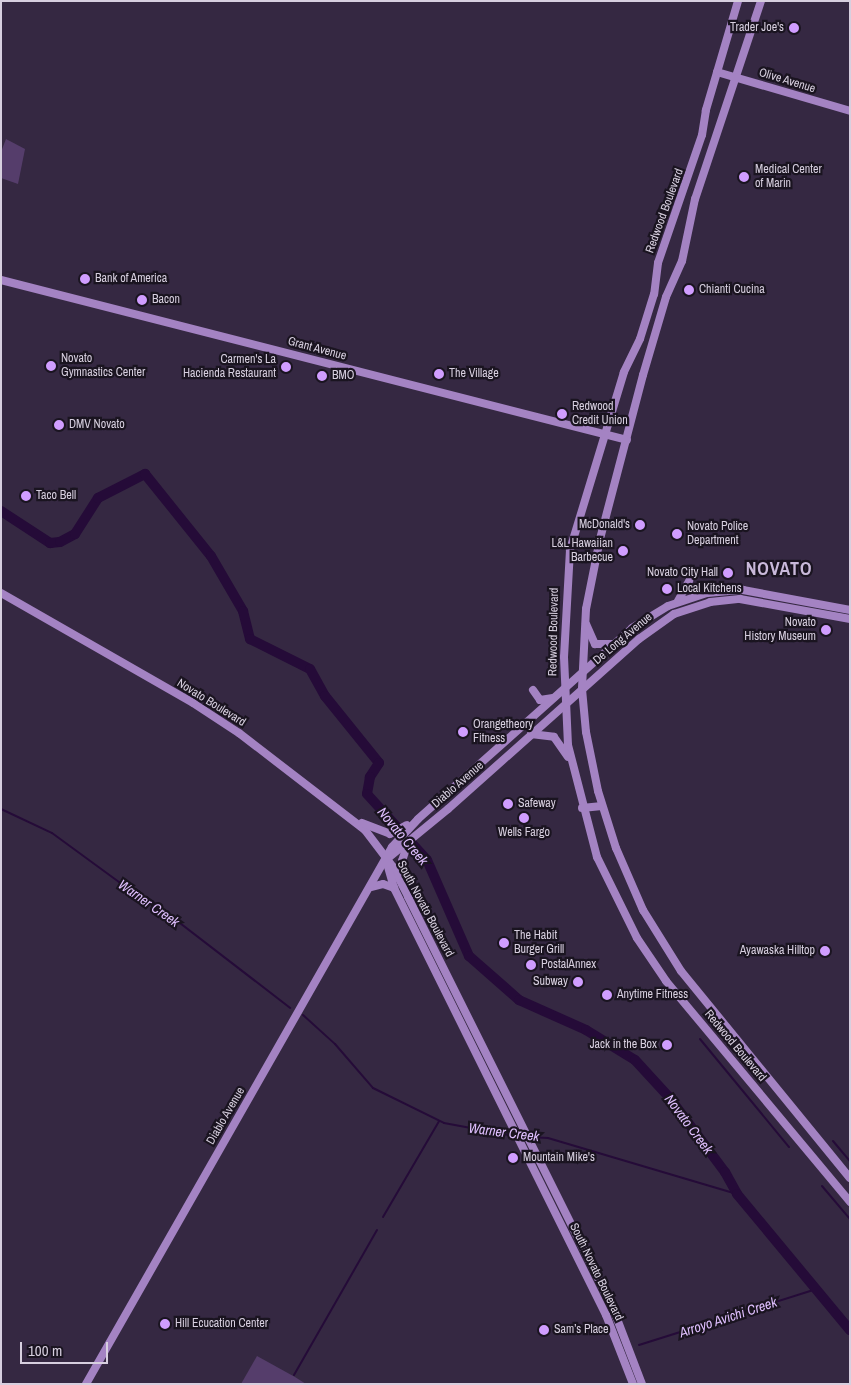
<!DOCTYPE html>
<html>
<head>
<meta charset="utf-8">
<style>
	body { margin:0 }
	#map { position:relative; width:851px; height:1385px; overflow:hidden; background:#352842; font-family:"Archivo Narrow",sans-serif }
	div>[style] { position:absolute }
	.green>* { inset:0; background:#553d6b }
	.stream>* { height:2px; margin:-1px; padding:0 1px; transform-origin:1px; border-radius:1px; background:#250b38 }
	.river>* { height:10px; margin:-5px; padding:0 5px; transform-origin:5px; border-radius:5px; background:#250b38 }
	.secondary>* { height:8px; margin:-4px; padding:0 4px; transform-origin:4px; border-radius:4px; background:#a483c3 }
	.dots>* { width:14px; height:14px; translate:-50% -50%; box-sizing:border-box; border:2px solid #1a1420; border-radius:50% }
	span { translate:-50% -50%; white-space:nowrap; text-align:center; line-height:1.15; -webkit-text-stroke:4.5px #1a1420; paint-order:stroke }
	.poi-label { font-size:12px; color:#d7cfdf }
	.right { translate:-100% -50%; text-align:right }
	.left { translate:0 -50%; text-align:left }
	.street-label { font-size:12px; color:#d7cfdf }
	.water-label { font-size:14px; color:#dfbffe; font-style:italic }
	.district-label { font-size:18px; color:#c9b9da; font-weight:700; letter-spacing:1px }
	.frame { position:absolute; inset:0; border:2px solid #d7cfdf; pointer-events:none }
	.scale { position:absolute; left:20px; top:1342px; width:88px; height:22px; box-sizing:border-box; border:2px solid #d7cfdf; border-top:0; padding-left:6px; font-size:15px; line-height:18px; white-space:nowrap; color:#d7cfdf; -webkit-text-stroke:4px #1a1420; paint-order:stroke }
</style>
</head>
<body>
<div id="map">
	<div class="green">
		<div style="clip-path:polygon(6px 139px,25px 149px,18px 184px,1px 178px,1px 152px)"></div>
		<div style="clip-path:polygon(257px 1356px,295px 1377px,306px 1384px,241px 1384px)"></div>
	</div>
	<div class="stream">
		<div style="left:1px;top:809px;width:56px;rotate:25.2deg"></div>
		<div style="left:52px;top:833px;width:83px;rotate:36.2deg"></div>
		<div style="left:119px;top:882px;width:36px;rotate:30deg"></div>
		<div style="left:150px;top:900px;width:177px;rotate:37.6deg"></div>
		<div style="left:303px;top:1015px;width:43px;rotate:42.2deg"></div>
		<div style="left:335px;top:1044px;width:58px;rotate:49.2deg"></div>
		<div style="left:373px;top:1088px;width:79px;rotate:26.2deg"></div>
		<div style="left:444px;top:1123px;width:71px;rotate:10.5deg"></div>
		<div style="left:700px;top:1039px;width:140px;rotate:50.5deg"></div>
		<div style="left:529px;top:1137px;width:19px;rotate:3deg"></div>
		<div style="left:548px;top:1138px;width:197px;rotate:16.5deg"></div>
		<div style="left:833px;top:1141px;width:26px;rotate:50deg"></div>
		<div style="left:822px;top:1186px;width:43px;rotate:49.7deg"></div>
		<div style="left:383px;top:1217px;width:111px;rotate:-59.7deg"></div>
		<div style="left:639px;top:1345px;width:187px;rotate:-17.5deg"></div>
		<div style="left:294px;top:1375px;width:167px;rotate:-60.2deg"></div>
	</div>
	<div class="river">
		<div style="left:1px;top:511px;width:59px;rotate:33.1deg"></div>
		<div style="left:50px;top:543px;width:10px;rotate:-6deg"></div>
		<div style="left:60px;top:542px;width:17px;rotate:-28deg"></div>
		<div style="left:75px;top:534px;width:43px;rotate:-57.4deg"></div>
		<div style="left:98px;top:498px;width:53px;rotate:-27.1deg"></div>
		<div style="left:145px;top:474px;width:105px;rotate:51.2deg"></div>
		<div style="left:211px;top:556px;width:64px;rotate:59.8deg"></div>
		<div style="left:243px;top:611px;width:29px;rotate:76deg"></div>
		<div style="left:250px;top:639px;width:67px;rotate:26.6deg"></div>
		<div style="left:310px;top:669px;width:31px;rotate:61deg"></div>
		<div style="left:325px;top:696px;width:86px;rotate:51.1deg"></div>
		<div style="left:379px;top:763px;width:17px;rotate:123deg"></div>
		<div style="left:370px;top:777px;width:17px;rotate:100deg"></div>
		<div style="left:367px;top:794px;width:89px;rotate:47.7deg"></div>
		<div style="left:427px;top:860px;width:105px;rotate:66.4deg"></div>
		<div style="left:469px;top:956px;width:67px;rotate:41.3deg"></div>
		<div style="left:519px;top:1000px;width:73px;rotate:24.1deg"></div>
		<div style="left:586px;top:1030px;width:57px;rotate:31.5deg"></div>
		<div style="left:635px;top:1060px;width:50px;rotate:47.4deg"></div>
		<div style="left:669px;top:1097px;width:94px;rotate:53.3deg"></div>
		<div style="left:725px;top:1172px;width:25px;rotate:61deg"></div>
		<div style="left:737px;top:1194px;width:177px;rotate:50.3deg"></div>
	</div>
	<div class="secondary">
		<div style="left:738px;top:1px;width:114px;rotate:106.4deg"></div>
		<div style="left:706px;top:110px;width:25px;rotate:99deg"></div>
		<div style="left:702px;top:135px;width:135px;rotate:109deg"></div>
		<div style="left:658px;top:263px;width:31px;rotate:97deg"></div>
		<div style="left:654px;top:294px;width:47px;rotate:107.3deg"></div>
		<div style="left:640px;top:339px;width:37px;rotate:116deg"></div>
		<div style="left:624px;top:372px;width:186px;rotate:106.9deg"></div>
		<div style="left:570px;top:550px;width:107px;rotate:93.2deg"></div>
		<div style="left:564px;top:657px;width:88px;rotate:87.4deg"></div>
		<div style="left:568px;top:745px;width:116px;rotate:75.5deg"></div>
		<div style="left:597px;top:857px;width:90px;rotate:63.7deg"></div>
		<div style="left:637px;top:938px;width:52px;rotate:56deg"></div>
		<div style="left:666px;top:981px;width:288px;rotate:50.2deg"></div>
		<div style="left:761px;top:1px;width:209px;rotate:108.4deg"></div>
		<div style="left:695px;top:199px;width:63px;rotate:101.8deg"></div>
		<div style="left:682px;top:261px;width:39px;rotate:114deg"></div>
		<div style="left:666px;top:297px;width:81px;rotate:106.4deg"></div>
		<div style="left:643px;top:375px;width:170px;rotate:104.7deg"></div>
		<div style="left:600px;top:539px;width:71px;rotate:101.3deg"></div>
		<div style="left:586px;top:609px;width:80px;rotate:92.9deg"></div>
		<div style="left:582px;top:689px;width:43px;rotate:84.7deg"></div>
		<div style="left:586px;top:732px;width:60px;rotate:78.5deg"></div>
		<div style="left:598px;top:791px;width:60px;rotate:72.5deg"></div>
		<div style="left:616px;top:848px;width:68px;rotate:66.5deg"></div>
		<div style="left:643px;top:910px;width:72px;rotate:58.1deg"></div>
		<div style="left:681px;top:971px;width:267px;rotate:50.8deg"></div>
		<div style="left:717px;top:72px;width:139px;rotate:16.3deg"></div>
		<div style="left:1px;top:280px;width:646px;rotate:14.34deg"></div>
		<div style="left:1px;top:593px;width:221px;rotate:29.8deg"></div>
		<div style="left:193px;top:703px;width:55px;rotate:33.1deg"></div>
		<div style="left:239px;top:733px;width:159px;rotate:37.6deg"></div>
		<div style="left:365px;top:830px;width:46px;rotate:52.9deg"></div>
		<div style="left:393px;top:867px;width:34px;rotate:63deg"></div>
		<div style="left:408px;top:897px;width:462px;rotate:63.5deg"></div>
		<div style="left:614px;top:1311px;width:78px;rotate:69deg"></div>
		<div style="left:678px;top:601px;width:23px;rotate:-61deg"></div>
		<div style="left:586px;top:624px;width:22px;rotate:66deg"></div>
		<div style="left:595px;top:644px;width:21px"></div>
		<div style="left:533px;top:690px;width:12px;rotate:55deg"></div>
		<div style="left:540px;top:700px;width:13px;rotate:-9deg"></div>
		<div style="left:531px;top:734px;width:23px;rotate:7deg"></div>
		<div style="left:554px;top:737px;width:24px;rotate:55deg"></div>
		<div style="left:582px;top:808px;width:20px;rotate:-6deg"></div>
		<div style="left:362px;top:823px;width:30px;rotate:21deg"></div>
		<div style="left:390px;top:834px;width:19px;rotate:-28deg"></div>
		<div style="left:387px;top:859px;width:79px;rotate:-39.3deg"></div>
		<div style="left:448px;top:809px;width:256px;rotate:-41.7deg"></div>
		<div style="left:639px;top:639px;width:43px;rotate:-35.5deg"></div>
		<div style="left:674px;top:614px;width:38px;rotate:-18deg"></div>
		<div style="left:710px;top:602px;width:30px;rotate:-6deg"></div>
		<div style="left:740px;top:599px;width:112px;rotate:10.3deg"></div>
		<div style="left:386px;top:860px;width:29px;rotate:74deg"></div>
		<div style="left:394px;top:888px;width:477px;rotate:63.6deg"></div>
		<div style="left:606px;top:1315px;width:74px;rotate:68.6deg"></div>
		<div style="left:404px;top:883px;width:22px;rotate:-95deg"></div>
		<div style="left:402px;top:861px;width:19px;rotate:-72deg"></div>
		<div style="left:371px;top:887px;width:12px;rotate:-14deg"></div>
		<div style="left:383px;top:884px;width:12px;rotate:20deg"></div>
		<div style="left:86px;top:1384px;width:618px;rotate:-60.32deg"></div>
		<div style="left:392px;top:847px;width:38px;rotate:-47deg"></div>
		<div style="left:418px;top:819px;width:287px;rotate:-41.7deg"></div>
		<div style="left:632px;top:628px;width:42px;rotate:-31.4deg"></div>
		<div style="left:668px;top:606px;width:41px;rotate:-18.4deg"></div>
		<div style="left:707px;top:593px;width:36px;rotate:-5deg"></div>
		<div style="left:743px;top:590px;width:109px;rotate:10.6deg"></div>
	</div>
	<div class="dots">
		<div style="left:794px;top:28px;background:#d09dff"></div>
		<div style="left:744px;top:177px;background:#d09dff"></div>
		<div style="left:85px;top:279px;background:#d09dff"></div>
		<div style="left:689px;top:290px;background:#d09dff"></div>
		<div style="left:142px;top:300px;background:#d09dff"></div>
		<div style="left:51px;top:366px;background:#d09dff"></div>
		<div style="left:286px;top:367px;background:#d09dff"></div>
		<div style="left:439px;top:374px;background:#d09dff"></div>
		<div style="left:322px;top:376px;background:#d09dff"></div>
		<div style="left:562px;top:414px;background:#d09dff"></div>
		<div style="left:59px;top:425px;background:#d09dff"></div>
		<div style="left:26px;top:496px;background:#d09dff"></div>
		<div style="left:640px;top:525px;background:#d09dff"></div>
		<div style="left:677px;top:534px;background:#d09dff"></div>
		<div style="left:623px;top:551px;background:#d09dff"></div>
		<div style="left:728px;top:573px;background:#d09dff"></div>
		<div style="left:667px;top:589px;background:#d09dff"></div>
		<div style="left:826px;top:630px;background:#d09dff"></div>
		<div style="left:463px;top:732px;background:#d09dff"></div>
		<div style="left:508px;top:804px;background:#d09dff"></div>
		<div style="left:524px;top:818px;background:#d09dff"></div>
		<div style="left:504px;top:943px;background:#d09dff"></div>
		<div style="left:825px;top:951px;background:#d09dff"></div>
		<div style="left:531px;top:965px;background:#d09dff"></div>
		<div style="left:578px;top:982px;background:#d09dff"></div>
		<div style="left:607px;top:995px;background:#d09dff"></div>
		<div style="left:667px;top:1045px;background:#d09dff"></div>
		<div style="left:513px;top:1158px;background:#d09dff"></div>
		<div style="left:165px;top:1324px;background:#d09dff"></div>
		<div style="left:544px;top:1330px;background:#d09dff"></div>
	</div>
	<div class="poi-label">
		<span class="right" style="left:784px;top:28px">Trader Joe's</span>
		<span class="left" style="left:755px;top:177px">Medical Center<br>of Marin</span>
		<span class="left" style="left:95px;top:279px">Bank of America</span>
		<span class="left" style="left:699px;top:290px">Chianti Cucina</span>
		<span class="left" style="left:152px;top:300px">Bacon</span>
		<span class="left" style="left:61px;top:366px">Novato<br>Gymnastics Center</span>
		<span class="right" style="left:276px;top:367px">Carmen's La<br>Hacienda Restaurant</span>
		<span class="left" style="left:449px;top:374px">The Village</span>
		<span class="left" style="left:332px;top:376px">BMO</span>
		<span class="left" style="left:572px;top:414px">Redwood<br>Credit Union</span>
		<span class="left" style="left:69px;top:425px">DMV Novato</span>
		<span class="left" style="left:36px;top:496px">Taco Bell</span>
		<span class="right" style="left:630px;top:525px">McDonald's</span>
		<span class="left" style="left:687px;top:534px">Novato Police<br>Department</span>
		<span class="right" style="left:613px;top:551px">L&amp;L Hawaiian<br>Barbecue</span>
		<span class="right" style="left:718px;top:573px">Novato City Hall</span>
		<span class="left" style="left:677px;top:589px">Local Kitchens</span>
		<span class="right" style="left:816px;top:630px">Novato<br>History Museum</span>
		<span class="left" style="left:473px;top:732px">Orangetheory<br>Fitness</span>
		<span class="left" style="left:518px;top:804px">Safeway</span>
		<span style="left:524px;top:833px">Wells Fargo</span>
		<span class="left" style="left:514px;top:943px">The Habit<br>Burger Grill</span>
		<span class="right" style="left:815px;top:951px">Ayawaska Hilltop</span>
		<span class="left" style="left:541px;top:965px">PostalAnnex</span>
		<span class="right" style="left:568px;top:982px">Subway</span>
		<span class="left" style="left:617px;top:995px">Anytime Fitness</span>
		<span class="right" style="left:657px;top:1045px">Jack in the Box</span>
		<span class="left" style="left:523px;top:1158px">Mountain Mike's</span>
		<span class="left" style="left:175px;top:1324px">Hill Ecucation Center</span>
		<span class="left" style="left:554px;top:1330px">Sam’s Place</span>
	</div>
	<div class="street-label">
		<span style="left:787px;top:81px;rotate:17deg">Olive Avenue</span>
		<span style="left:665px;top:211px;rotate:-70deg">Redwood Boulevard</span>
		<span style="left:317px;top:349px;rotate:15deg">Grant Avenue</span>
		<span style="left:554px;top:632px;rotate:-89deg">Redwood Boulevard</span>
		<span style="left:623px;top:639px;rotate:-40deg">De Long Avenue</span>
		<span style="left:211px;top:703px;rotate:32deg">Novato Boulevard</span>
		<span style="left:458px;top:785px;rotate:-41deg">Diablo Avenue</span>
		<span style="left:425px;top:909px;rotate:62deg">South Novato Boulevard</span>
		<span style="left:735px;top:1046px;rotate:50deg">Redwood Boulevard</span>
		<span style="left:226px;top:1116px;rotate:-60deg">Diablo Avenue</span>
		<span style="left:596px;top:1272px;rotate:64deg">South Novato Boulevard</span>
	</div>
	<div class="water-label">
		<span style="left:403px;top:836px;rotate:50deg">Novato Creek</span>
		<span style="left:149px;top:903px;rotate:35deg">Warner Creek</span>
		<span style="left:689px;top:1124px;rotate:53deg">Novato Creek</span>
		<span style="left:504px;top:1132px;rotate:7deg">Warner Creek</span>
		<span style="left:728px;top:1317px;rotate:-18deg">Arroyo Avichi Creek</span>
	</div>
	<div class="district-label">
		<span style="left:779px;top:569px">NOVATO</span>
	</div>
	<div class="frame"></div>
	<div class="scale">100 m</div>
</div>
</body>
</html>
